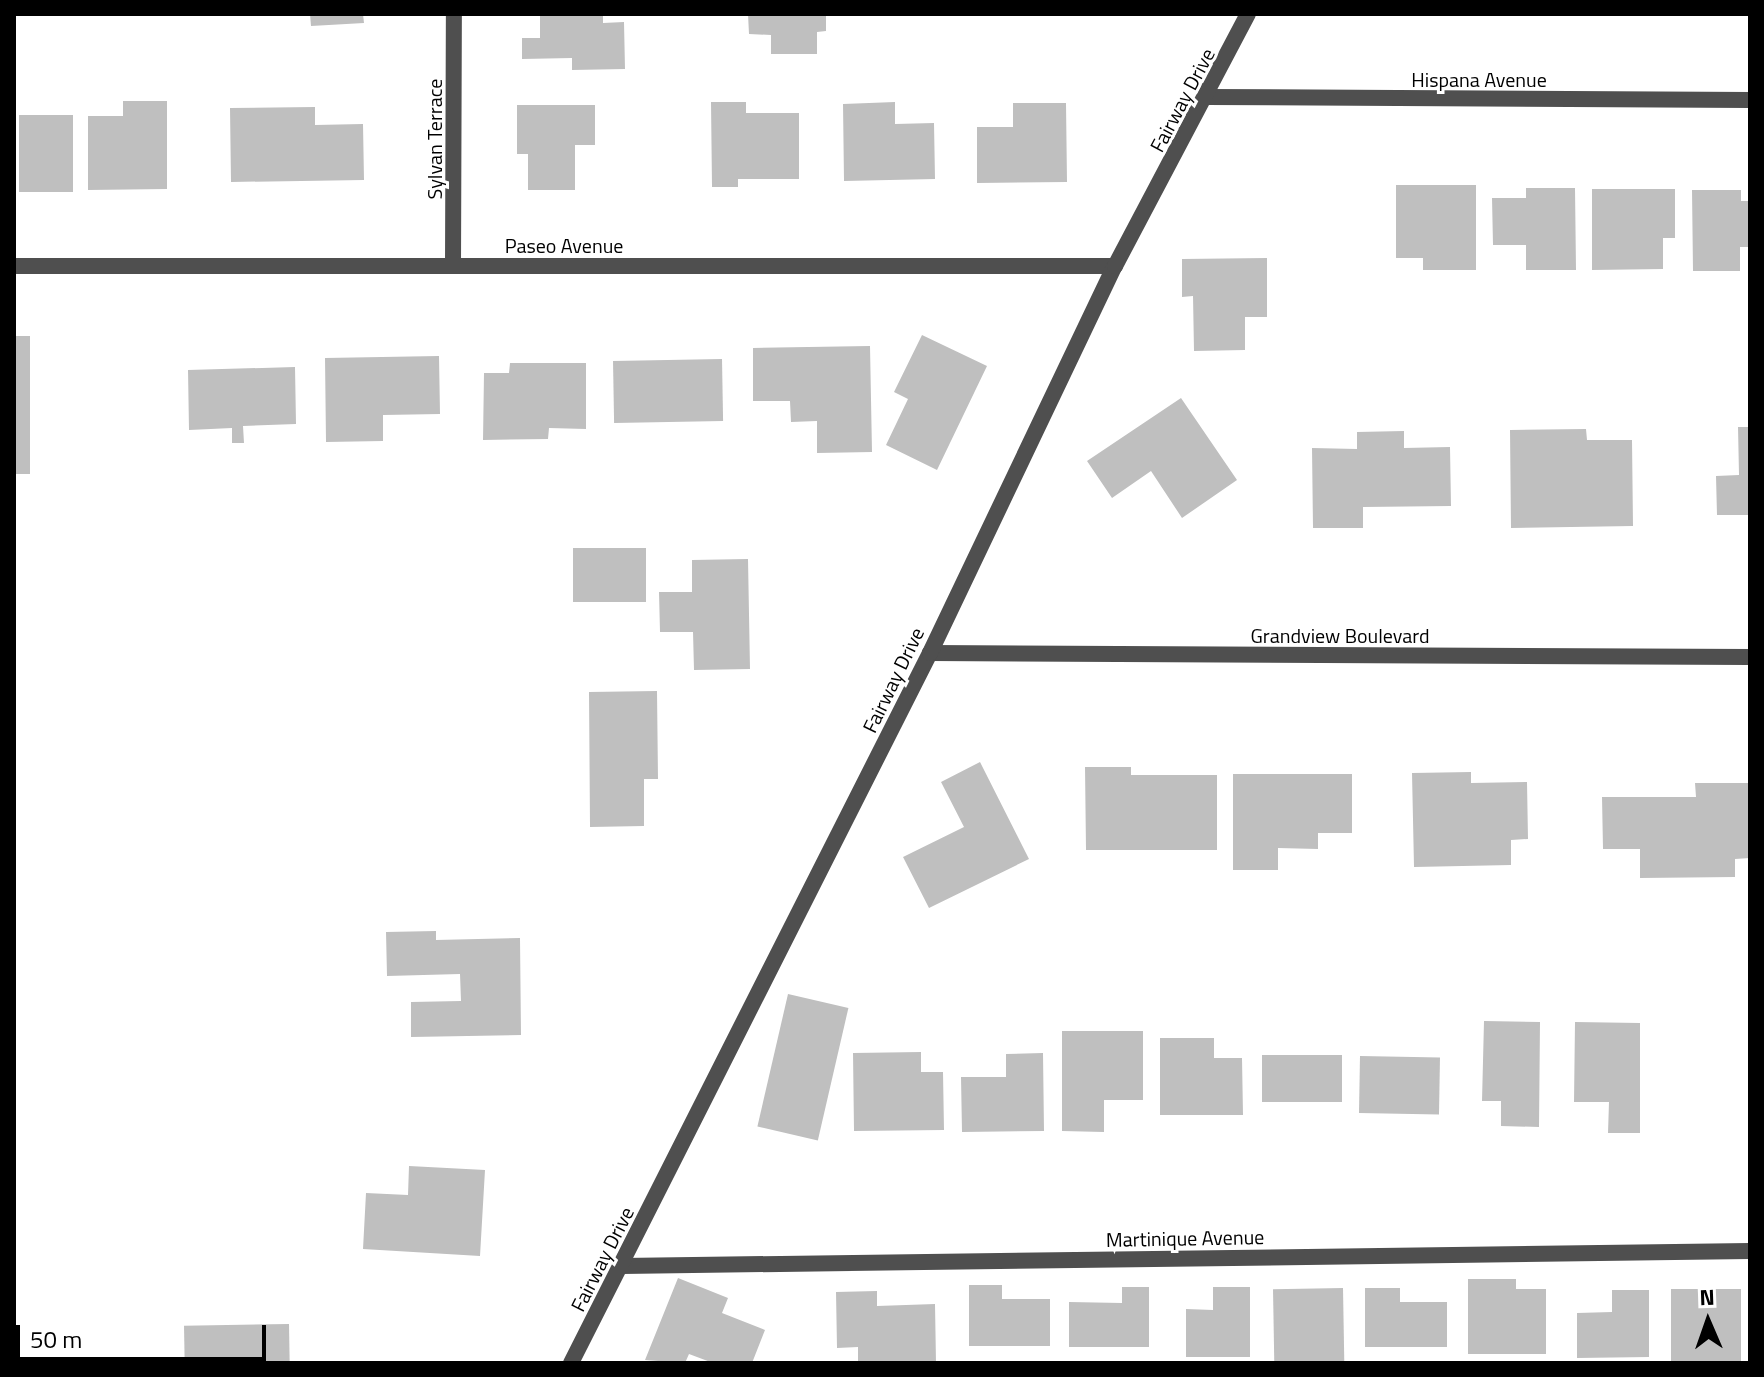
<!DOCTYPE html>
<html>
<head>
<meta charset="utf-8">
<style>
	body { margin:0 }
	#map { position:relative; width:1764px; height:1377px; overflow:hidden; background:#fff; font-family:"Titillium Web",sans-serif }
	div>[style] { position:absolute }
	.building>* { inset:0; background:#bfbfbf; transform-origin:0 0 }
	.minor>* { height:16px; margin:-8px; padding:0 8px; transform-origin:8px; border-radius:8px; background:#4f4f4f }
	span { translate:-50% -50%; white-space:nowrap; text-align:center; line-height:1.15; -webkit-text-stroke:6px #fff; paint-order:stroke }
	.street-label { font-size:20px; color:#000 }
	.frame { position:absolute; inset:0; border:16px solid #000; pointer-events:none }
	.north { position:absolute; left:1668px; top:1281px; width:80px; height:80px; -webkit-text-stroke:6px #fff; paint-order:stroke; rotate:358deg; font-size:22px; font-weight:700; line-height:32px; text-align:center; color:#000 }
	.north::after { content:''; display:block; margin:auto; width:28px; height:36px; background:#000; clip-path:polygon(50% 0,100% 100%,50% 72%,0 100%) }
	.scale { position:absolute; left:16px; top:1325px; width:250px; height:36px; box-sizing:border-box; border:4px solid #000; border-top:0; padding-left:10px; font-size:24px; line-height:28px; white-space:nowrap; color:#000; -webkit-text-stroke:6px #fff; paint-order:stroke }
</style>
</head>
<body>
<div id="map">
	<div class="building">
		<div style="clip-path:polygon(310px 14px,363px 14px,364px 23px,311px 26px)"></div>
		<div style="clip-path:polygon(540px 14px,603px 14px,603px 23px,624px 22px,625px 69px,572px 70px,572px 58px,522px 59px,522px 38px,540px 38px)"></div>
		<div style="clip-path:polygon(748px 14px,826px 14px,826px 31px,817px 32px,817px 54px,771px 54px,771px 35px,749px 34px)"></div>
		<div style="clip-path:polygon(123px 101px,167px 101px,167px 189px,88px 190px,88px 116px,123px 116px)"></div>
		<div style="clip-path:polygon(711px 102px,746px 102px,746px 113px,799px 113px,799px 179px,738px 179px,738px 187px,712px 187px)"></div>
		<div style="clip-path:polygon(895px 102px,895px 124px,934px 123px,935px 179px,844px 181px,843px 104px)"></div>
		<div style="clip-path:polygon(1013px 103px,1066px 103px,1067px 182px,977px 183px,977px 127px,1013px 127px)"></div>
		<div style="clip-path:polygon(517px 105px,595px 105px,595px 145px,575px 145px,575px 190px,528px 190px,528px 154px,517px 154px)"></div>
		<div style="clip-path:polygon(315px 107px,315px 125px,363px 124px,364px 180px,231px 182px,230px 108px)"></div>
		<div style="left:19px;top:115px;width:54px;height:77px"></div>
		<div style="clip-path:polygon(1396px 185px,1476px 185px,1476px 270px,1423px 270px,1423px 258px,1396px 258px)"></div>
		<div style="clip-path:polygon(1526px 188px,1575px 188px,1576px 270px,1526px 270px,1526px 245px,1493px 245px,1492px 198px,1526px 198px)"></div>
		<div style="clip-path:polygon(1592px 189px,1675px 189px,1675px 238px,1663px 238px,1663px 269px,1592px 270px)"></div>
		<div style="clip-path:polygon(1692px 190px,1741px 190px,1741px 201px,1750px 201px,1750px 247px,1740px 247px,1740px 271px,1693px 271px)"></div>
		<div style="clip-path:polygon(1267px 258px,1267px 317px,1245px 317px,1245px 350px,1194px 351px,1193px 296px,1182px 297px,1182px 259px)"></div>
		<div style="clip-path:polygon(922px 335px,987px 366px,937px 470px,886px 445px,908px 399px,894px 392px)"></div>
		<div style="left:14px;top:336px;width:16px;height:138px"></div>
		<div style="clip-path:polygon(870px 346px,872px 452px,817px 453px,817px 421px,791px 422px,790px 401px,753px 401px,753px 348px)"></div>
		<div style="clip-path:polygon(439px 356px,440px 414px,383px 415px,383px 441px,326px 442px,325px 358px)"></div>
		<div style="left:722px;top:359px;width:62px;height:109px;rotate:89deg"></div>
		<div style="clip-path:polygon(510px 363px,586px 363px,586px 429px,549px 428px,548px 439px,483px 440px,484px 373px,509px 373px)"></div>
		<div style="clip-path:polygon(295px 367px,296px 424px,243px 426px,244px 443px,232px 443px,232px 428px,189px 430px,188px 370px)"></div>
		<div style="clip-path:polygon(1181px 398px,1237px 480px,1182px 518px,1151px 471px,1112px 498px,1087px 461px)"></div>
		<div style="clip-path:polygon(1738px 427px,1750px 427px,1750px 515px,1717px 515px,1716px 476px,1739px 475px)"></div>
		<div style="clip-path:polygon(1586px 429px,1587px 440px,1632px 440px,1633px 526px,1511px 528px,1510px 430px)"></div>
		<div style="clip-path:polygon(1404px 431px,1404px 448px,1450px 447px,1451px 506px,1363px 507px,1363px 528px,1313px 528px,1312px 448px,1357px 449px,1357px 432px)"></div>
		<div style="left:573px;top:548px;width:73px;height:54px"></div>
		<div style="clip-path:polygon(748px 559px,750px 669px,694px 670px,693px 632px,660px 632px,659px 592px,692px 592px,692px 560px)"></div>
		<div style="clip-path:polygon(657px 691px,658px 779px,644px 779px,644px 826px,590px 827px,589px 692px)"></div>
		<div style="clip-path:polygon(980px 762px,1029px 859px,929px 908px,903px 857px,964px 827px,941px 782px)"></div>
		<div style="clip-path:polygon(1085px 767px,1131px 767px,1131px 775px,1217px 775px,1217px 850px,1086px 850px)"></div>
		<div style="clip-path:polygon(1471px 772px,1471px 783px,1527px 782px,1528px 839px,1511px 840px,1511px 865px,1414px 867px,1412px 773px)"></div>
		<div style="clip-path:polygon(1233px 774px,1352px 774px,1352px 833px,1318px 833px,1318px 849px,1278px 848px,1278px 870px,1233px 870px)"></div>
		<div style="clip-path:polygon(1695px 783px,1750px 783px,1750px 858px,1735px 859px,1735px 877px,1640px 878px,1640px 849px,1603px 849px,1602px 797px,1696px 797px)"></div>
		<div style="clip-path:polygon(436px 931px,436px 940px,520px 938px,521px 1035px,411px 1037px,411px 1002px,461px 1001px,460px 974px,387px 976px,386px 932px)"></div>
		<div style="left:788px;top:994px;width:62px;height:136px;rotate:13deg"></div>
		<div style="clip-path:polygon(1484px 1021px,1540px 1022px,1539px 1127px,1501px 1126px,1501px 1101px,1482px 1101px)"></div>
		<div style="clip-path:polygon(1575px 1022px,1640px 1023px,1640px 1133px,1608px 1133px,1609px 1102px,1574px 1102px)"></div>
		<div style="clip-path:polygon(1062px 1031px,1143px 1031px,1143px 1100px,1104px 1100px,1104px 1132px,1062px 1131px)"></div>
		<div style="clip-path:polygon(1160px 1038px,1214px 1038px,1214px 1058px,1242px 1058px,1243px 1115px,1160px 1115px)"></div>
		<div style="clip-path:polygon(921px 1052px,921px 1072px,943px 1072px,944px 1130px,854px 1131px,853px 1053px)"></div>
		<div style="clip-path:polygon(1043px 1053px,1044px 1131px,962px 1132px,961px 1077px,1006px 1077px,1006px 1054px)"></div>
		<div style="left:1262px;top:1055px;width:80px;height:47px"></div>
		<div style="left:1360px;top:1056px;width:80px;height:57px;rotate:1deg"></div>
		<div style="clip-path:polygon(409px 1166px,485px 1170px,480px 1256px,363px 1249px,366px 1193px,408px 1195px)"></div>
		<div style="clip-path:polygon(678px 1278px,728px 1298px,722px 1313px,765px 1330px,752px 1363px,713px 1363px,689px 1354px,685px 1363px,645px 1360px)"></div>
		<div style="clip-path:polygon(1468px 1279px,1516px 1279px,1516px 1289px,1546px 1289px,1546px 1354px,1468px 1354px)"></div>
		<div style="clip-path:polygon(969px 1285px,1002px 1285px,1002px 1299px,1050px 1299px,1050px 1346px,969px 1346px)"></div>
		<div style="clip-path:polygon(1122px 1287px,1149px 1287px,1149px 1347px,1069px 1347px,1069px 1302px,1122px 1303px)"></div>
		<div style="clip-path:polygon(1213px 1287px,1250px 1287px,1250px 1357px,1186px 1357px,1186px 1309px,1213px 1310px)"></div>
		<div style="left:1343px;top:1288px;width:75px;height:70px;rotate:89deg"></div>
		<div style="clip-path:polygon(1365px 1288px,1400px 1288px,1400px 1302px,1447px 1302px,1447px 1347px,1365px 1347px)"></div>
		<div style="left:1671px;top:1289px;width:70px;height:74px"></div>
		<div style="clip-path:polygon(1612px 1290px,1649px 1290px,1649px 1357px,1577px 1358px,1577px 1313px,1612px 1312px)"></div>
		<div style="clip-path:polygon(877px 1291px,877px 1306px,935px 1304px,936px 1363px,858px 1363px,858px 1347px,837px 1348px,836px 1292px)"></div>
		<div style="left:289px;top:1324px;width:39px;height:105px;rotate:89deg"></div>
	</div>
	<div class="minor">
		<div style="left:1207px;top:97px;width:543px;rotate:0.32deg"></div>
		<div style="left:453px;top:265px;width:251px;rotate:-89.8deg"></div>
		<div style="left:14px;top:266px;width:1101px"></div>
		<div style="left:930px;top:653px;width:820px;rotate:0.28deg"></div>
		<div style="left:622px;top:1266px;width:1128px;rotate:-0.76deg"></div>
		<div style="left:571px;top:1363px;width:796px;rotate:-63.18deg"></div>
		<div style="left:930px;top:653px;width:429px;rotate:-64.5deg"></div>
		<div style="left:1115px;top:266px;width:285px;rotate:-62.2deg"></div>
	</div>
	<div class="street-label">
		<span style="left:1479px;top:79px">Hispana Avenue</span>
		<span style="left:1182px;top:100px;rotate:-62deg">Fairway Drive</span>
		<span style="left:434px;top:139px;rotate:-90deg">Sylvan Terrace</span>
		<span style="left:564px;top:245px">Paseo Avenue</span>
		<span style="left:1340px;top:635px">Grandview Boulevard</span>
		<span style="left:893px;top:680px;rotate:-64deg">Fairway Drive</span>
		<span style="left:1185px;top:1238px;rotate:-1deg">Martinique Avenue</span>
		<span style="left:602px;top:1259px;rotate:-63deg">Fairway Drive</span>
	</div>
	<div class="frame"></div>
	<div class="north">N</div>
	<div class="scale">50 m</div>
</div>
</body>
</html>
